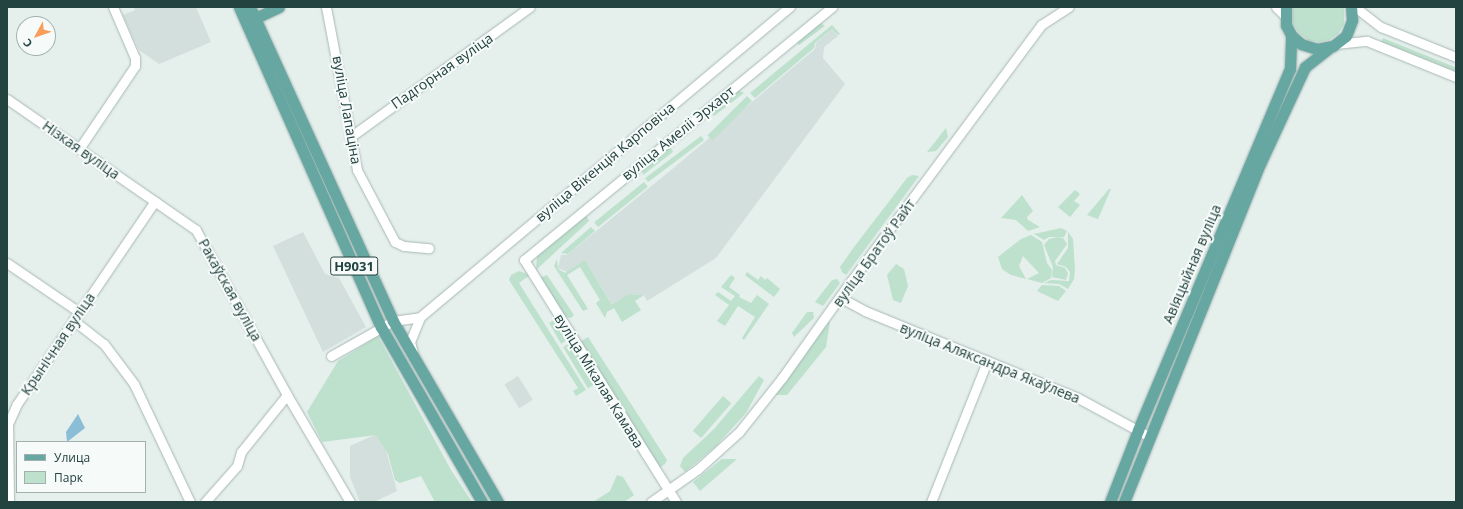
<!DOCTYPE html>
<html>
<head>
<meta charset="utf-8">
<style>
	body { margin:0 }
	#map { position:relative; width:1463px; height:509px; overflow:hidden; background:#e5efec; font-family:"Open Sans",sans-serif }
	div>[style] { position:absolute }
	.built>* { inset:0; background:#d3dfdc; transform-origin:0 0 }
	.green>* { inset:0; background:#bde1cd; transform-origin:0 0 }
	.water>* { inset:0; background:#8bbdd6 }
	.roads { filter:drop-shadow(0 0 1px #a7b8b5) drop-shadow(0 0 1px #a7b8b5) }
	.minor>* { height:9px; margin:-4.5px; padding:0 4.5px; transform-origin:4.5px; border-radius:4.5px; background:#fff }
	.major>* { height:11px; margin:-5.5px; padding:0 5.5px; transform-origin:5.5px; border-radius:5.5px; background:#67a7a2 }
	span { translate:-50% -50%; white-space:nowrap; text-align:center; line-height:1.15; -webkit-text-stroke:4px #f6fbf9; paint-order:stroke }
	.shield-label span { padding:1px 3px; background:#f6fbf9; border:1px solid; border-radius:3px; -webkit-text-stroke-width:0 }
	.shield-label { font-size:13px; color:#234340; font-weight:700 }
	.street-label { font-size:14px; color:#234340 }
	.frame { position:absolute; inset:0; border:8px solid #234340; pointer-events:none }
	.legend { position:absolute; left:16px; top:441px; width:130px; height:52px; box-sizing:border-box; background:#f6fbf9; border:1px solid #a2b1af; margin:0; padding:5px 7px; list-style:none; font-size:12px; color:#234340 }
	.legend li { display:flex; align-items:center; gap:8px; height:20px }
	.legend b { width:20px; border:1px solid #a2b1af }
	.north { position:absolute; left:16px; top:16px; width:40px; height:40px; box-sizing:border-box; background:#f6fbf9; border:1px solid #a2b1af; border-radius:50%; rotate:230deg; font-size:11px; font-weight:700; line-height:16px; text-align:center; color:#234340 }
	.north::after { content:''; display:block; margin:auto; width:14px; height:18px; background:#f99e59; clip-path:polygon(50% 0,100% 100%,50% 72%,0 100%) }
</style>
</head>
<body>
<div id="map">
	<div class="built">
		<div style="clip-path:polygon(134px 7px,196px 7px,211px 42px,159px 64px,139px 50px,123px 15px,135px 10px)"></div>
		<div style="clip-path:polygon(832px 29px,838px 36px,824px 47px,823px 58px,845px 84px,716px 258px,647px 301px,644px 295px,630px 294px,613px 306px,585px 260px,567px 272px,558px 268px,561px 255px,567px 255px,676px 166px,815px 49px,816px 43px)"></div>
		<div style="clip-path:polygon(303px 232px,325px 274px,339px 278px,366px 327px,323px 352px,273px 246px)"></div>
		<div style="left:518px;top:376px;width:28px;height:16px;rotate:58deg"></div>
		<div style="clip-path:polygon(381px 432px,397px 491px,374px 502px,360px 502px,350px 477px,350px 446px)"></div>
	</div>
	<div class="green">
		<div style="clip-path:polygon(1293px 7px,1344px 7px,1344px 24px,1338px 34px,1329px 40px,1318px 42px,1308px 40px,1299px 33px,1293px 24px)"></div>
		<div style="clip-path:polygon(819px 22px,825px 26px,799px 45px,795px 42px)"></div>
		<div style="clip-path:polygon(832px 25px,840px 34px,838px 35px,832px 29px,815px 43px,814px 48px,755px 98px,750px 93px)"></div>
		<div style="left:1383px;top:38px;width:79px;height:4px;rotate:22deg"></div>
		<div style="clip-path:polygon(737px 90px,744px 93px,714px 116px,711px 112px)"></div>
		<div style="left:747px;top:96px;width:7px;height:56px;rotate:45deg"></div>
		<div style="clip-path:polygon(946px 128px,948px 137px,936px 151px,927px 152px)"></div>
		<div style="left:701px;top:136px;width:5px;height:70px;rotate:53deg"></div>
		<div style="clip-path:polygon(670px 146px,673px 152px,643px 175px,642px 168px)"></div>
		<div style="clip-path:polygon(912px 175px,919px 176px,846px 275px,842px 272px,840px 267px,854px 247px,907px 178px)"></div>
		<div style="left:644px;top:182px;width:6px;height:64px;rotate:51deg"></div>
		<div style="clip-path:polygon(1109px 189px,1111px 189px,1098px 219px,1087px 215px)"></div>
		<div style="clip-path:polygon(1075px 190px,1080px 194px,1074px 201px,1080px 205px,1070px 217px,1058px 207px)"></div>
		<div style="clip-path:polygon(1022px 195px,1033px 211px,1027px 217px,1028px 220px,1040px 227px,1028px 231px,1016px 220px,1001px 218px)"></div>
		<div style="clip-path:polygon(586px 215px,589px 221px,536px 270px,537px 255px)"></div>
		<div style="clip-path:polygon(591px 227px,595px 231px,568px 254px,561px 253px)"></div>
		<div style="clip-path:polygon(1061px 228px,1067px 231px,1064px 237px,1049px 237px,1044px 240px,1034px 234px)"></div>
		<div style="clip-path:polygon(1068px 232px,1073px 239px,1075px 270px,1074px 279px,1068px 289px,1059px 284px,1044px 283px,1051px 280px,1069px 281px,1070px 272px,1066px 267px,1057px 264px,1068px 248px)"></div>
		<div style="clip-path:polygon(1031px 235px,1042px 242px,1047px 263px,1052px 270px,1051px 278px,1042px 283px,1027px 279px,1039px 273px,1023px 256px,1019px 266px,1026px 279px,1011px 275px,1002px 269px,998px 257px,1021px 239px)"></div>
		<div style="clip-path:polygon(1058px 237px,1063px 238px,1067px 244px,1055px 261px,1056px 265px,1065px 268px,1068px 273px,1066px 280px,1052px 277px,1053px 267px,1044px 245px,1049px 239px)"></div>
		<div style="clip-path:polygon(557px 259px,558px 269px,565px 273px,585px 260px,612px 305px,629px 294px,644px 295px,635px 301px,641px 310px,622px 322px,614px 308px,607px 312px,605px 318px,596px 303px,600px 300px,580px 267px,567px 275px,588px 309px,583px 311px,554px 266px)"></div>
		<div style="clip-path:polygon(896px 264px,904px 269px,908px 286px,901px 303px,893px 300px,887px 275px)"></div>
		<div style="clip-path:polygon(519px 271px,530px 275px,519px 283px,586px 390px,576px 396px,573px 391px,578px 388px,509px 280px,511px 275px)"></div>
		<div style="clip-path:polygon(747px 272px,758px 280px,761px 276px,765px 280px,767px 278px,780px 289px,774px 297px,745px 275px)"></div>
		<div style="clip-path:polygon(547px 275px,574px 315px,571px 318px,564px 317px,539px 278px)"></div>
		<div style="clip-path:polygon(731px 275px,735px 278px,729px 287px,740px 295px,739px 297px,751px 303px,757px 295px,769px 304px,744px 340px,742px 338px,755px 317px,738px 306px,725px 326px,717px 321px,729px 305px,715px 295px,718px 292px,731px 301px,735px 296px,721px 287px)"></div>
		<div style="clip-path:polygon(837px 279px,840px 283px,823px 306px,815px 302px,832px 280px)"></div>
		<div style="clip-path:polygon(1042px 285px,1059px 286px,1066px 291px,1058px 301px,1037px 291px)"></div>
		<div style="clip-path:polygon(807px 312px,813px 312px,814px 318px,794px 337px,792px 333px)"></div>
		<div style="left:556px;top:319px;width:24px;height:8px;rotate:60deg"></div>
		<div style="clip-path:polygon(826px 322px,830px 322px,826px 347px,787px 395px,774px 395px)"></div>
		<div style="clip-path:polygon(378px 336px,451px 470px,472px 502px,435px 502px,421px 476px,400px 483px,395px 480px,388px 454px,376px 435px,322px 442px,307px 412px,338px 361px)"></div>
		<div style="clip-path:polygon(588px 337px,667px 460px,665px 464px,659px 468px,578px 343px)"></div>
		<div style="left:570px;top:343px;width:48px;height:8px;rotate:59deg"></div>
		<div style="clip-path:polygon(759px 376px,764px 380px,746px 413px,715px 447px,685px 472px,680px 466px,683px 458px,714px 429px)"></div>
		<div style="left:723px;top:396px;width:11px;height:46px;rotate:41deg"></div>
		<div style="clip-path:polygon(722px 459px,737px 459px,700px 491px,693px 482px)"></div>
		<div style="clip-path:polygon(617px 475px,623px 477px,634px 495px,624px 502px,593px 502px,610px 491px)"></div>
	</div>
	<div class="water">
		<div style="clip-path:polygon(78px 414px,85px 428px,67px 442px,66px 432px)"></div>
	</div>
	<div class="roads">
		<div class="minor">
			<div style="left:326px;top:7px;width:166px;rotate:79.2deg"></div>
			<div style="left:357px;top:170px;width:81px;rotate:62.2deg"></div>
			<div style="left:395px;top:242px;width:10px;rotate:24deg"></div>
			<div style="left:404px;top:246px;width:25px;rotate:5deg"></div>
			<div style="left:1276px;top:7px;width:13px;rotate:45deg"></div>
			<div style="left:1355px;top:7px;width:33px;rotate:38deg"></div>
			<div style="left:1381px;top:27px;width:81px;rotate:21.8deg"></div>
			<div style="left:1336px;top:44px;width:31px;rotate:-6deg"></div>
			<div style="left:1367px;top:41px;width:96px;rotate:22deg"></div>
			<div style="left:7px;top:99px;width:230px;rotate:34.7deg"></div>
			<div style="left:196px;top:230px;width:188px;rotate:61.1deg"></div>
			<div style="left:287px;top:395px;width:124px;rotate:59.5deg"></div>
			<div style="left:353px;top:135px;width:218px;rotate:-35.9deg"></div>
			<div style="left:79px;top:149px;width:100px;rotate:-56deg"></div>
			<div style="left:135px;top:66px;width:8px;rotate:-90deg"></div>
			<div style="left:135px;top:58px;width:56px;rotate:-113.3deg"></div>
			<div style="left:7px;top:263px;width:87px;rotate:34.2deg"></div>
			<div style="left:841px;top:298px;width:27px;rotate:28deg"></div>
			<div style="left:865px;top:311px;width:230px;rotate:22.2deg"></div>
			<div style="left:1078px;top:398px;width:82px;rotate:28.4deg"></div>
			<div style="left:73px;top:320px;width:39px;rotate:38deg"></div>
			<div style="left:104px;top:344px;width:50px;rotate:53.1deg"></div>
			<div style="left:134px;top:384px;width:131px;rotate:64.6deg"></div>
			<div style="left:413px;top:353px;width:11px;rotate:-105deg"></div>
			<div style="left:410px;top:342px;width:27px;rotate:-68deg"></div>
			<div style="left:420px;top:317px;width:483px;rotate:-40deg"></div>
			<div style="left:331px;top:356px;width:71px;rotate:-29.4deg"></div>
			<div style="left:393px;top:321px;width:27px;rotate:-8deg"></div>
			<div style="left:9px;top:502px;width:78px;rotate:-90.7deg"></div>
			<div style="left:8px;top:424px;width:22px;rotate:-66deg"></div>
			<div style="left:17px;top:404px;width:245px;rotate:-55.8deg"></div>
			<div style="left:205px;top:502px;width:48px;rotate:-48.4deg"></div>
			<div style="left:237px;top:466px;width:15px;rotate:-74deg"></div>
			<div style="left:241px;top:452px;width:73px;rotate:-51.1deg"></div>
			<div style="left:651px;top:502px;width:57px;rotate:-35.1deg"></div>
			<div style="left:698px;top:469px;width:55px;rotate:-42.1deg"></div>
			<div style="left:739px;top:432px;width:69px;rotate:-51.5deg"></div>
			<div style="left:782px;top:378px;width:119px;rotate:-54.6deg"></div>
			<div style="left:851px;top:281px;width:319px;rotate:-53.4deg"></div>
			<div style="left:1041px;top:25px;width:33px;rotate:-33deg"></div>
			<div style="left:676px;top:502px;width:286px;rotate:-122.1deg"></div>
			<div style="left:524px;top:260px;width:399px;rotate:-39.4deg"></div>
			<div style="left:931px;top:502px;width:152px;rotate:-68.3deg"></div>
		</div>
		<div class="major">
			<div style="left:239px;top:7px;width:350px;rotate:66.1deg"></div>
			<div style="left:381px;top:327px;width:202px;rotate:60deg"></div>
			<div style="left:250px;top:7px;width:345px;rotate:65.5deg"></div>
			<div style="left:393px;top:321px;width:209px;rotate:59.9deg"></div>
			<div style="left:1286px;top:7px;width:18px;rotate:90deg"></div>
			<div style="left:1286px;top:25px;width:11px;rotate:63deg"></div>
			<div style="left:1291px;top:35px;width:13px;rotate:42deg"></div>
			<div style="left:1301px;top:44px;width:17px;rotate:17deg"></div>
			<div style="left:1317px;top:49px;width:16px;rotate:-11deg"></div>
			<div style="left:1333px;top:46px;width:16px;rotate:-38deg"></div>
			<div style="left:1346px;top:36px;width:17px;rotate:-69deg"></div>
			<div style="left:1352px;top:20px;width:13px;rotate:-94deg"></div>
			<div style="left:249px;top:21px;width:33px;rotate:-25deg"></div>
			<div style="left:1110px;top:502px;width:77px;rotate:-68.7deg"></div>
			<div style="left:1138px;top:430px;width:392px;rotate:-67.2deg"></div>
			<div style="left:1290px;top:69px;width:34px;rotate:-88deg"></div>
			<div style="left:1124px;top:502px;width:364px;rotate:-68.1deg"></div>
			<div style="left:1260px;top:164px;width:107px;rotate:-65.1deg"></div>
			<div style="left:1305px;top:67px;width:31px;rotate:-38deg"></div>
		</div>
	</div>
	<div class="shield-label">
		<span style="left:354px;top:266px">Н9031</span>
	</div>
	<div class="street-label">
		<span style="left:442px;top:71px;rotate:-35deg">Падгорная вуліца</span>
		<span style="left:347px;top:110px;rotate:80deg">вуліца Лапаціна</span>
		<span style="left:678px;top:133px;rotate:-39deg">вуліца Амеліі Эрхарт</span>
		<span style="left:81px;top:150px;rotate:35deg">Нізкая вуліца</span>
		<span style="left:605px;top:162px;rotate:-40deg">вуліца Вікенція Карповіча</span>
		<span style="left:874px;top:253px;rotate:-54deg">вуліца Братоў Райт</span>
		<span style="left:1192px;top:264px;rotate:-67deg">Авіяцыйная вуліца</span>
		<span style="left:230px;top:290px;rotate:61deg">Ракаўская вуліца</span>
		<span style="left:58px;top:344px;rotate:-56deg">Крынічная вуліца</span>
		<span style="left:990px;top:363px;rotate:22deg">вуліца Аляксандра Якаўлева</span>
		<span style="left:599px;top:381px;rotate:58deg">вуліца Мікалая Камава</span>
	</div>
	<div class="frame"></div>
	<ul class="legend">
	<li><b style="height:5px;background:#67a7a2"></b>Улица</li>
	<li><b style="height:11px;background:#bde1cd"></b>Парк</li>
	</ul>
	<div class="north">С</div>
</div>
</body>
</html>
